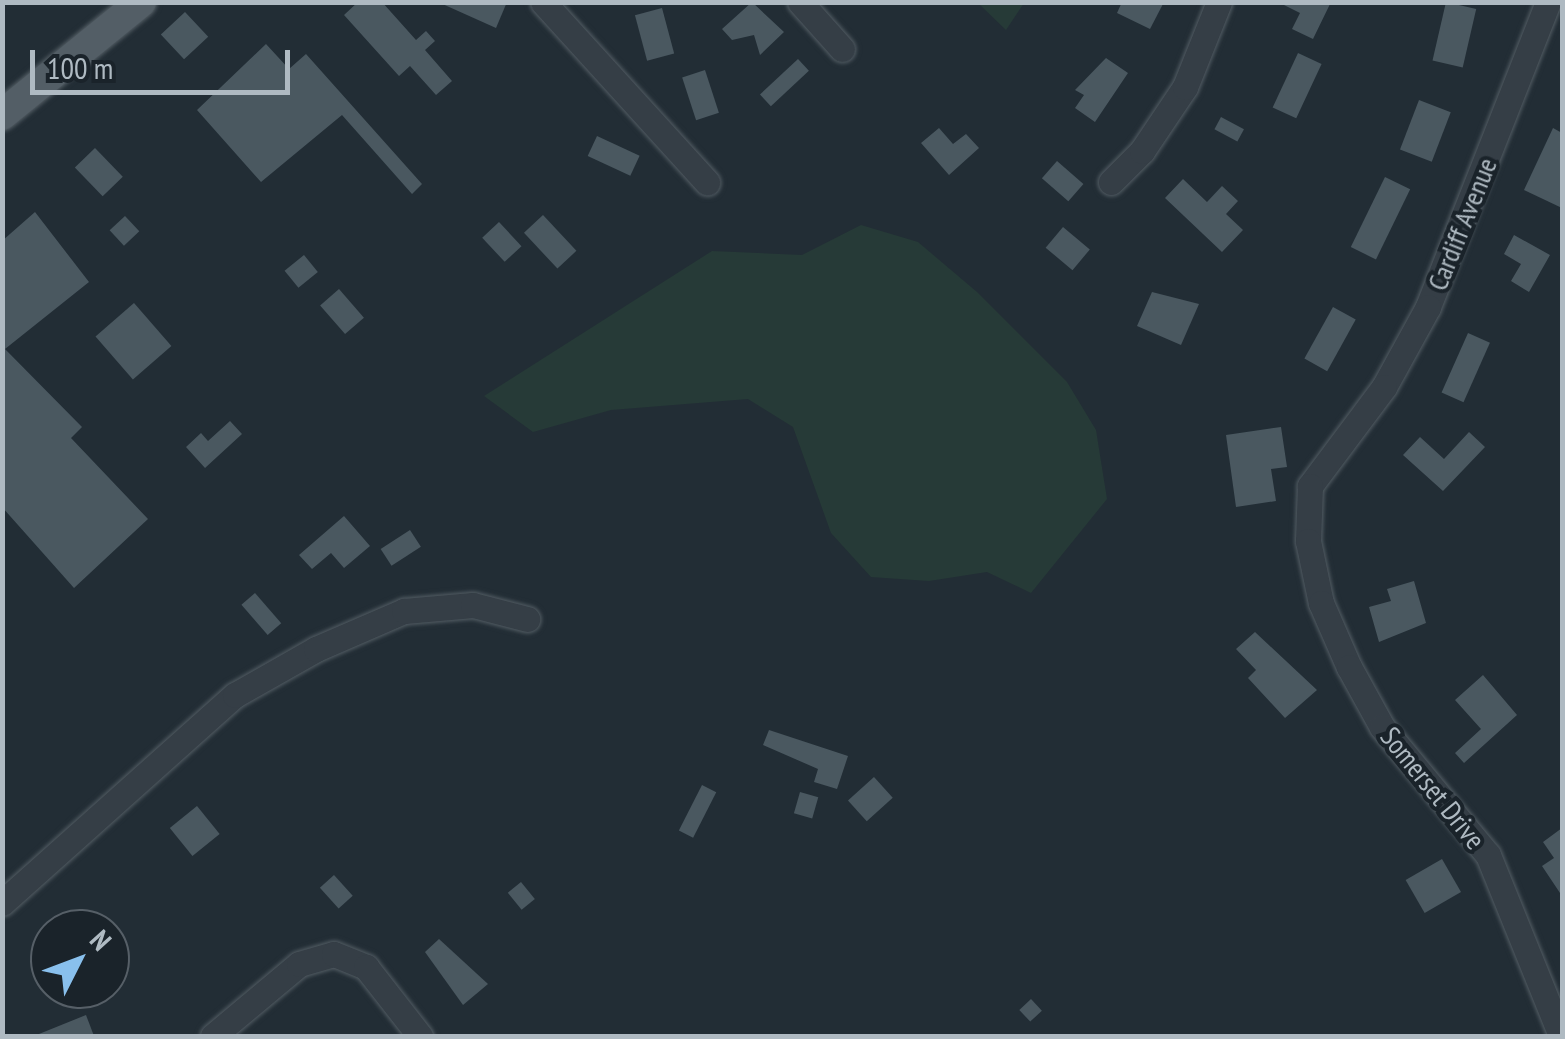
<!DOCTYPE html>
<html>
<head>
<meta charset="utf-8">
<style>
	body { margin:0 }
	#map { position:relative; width:1565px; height:1039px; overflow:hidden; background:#222d35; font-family:"PT Sans Narrow",sans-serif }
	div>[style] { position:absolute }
	.green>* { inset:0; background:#263a37 }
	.building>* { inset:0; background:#4a5860; transform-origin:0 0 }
	.roads { filter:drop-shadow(0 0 2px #525c63) drop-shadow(0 0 2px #525c63) }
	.minor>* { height:25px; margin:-12.5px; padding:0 12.5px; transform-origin:12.5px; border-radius:12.5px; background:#353e46 }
	.major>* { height:30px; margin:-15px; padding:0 15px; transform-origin:15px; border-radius:15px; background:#535e66 }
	span { translate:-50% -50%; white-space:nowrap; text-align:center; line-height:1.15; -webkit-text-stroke:8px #1a232a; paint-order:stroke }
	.street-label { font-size:28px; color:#afbac2 }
	.frame { position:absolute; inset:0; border:5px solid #afbac2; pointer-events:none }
	.north { position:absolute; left:30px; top:909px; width:100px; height:100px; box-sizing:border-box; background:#1a232a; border:2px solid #565f67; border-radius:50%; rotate:48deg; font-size:28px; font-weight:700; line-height:40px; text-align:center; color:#afbac2 }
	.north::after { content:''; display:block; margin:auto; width:35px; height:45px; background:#89c0ed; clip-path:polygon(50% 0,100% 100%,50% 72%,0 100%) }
	.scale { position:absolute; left:30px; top:50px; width:260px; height:45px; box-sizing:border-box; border:5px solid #afbac2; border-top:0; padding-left:12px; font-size:30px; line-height:35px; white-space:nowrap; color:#afbac2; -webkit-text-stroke:8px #1a232a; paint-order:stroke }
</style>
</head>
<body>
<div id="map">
	<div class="green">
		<div style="clip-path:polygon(978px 3px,1024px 3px,1006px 30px)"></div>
		<div style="clip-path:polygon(861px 225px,918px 242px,977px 292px,1067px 382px,1096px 430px,1107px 499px,1031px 593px,987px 572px,929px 581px,871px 577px,831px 533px,793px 427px,748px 399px,611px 410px,533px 432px,484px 396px,712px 251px,802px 255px)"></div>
	</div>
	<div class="building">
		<div style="clip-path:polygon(358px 2px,382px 2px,416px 40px,426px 31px,435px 41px,425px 50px,452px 81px,436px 95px,410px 66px,399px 76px,344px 15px)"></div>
		<div style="clip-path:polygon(438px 2px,507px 2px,496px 28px)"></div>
		<div style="clip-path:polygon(752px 2px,784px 32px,760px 55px,754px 35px,732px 40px,722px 29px)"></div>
		<div style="clip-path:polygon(1122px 2px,1164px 2px,1150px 29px,1117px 13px)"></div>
		<div style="clip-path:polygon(1278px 2px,1331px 2px,1313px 39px,1292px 29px,1300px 13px)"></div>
		<div style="left:1446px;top:2px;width:31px;height:60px;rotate:13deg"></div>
		<div style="left:662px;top:8px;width:47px;height:28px;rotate:75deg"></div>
		<div style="left:185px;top:12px;width:34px;height:33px;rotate:47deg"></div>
		<div style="clip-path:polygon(266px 44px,289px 69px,306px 54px,422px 184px,412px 194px,342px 115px,261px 182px,197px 110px)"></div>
		<div style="left:1298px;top:53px;width:26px;height:60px;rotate:25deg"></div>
		<div style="clip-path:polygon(1106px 58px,1128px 73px,1095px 122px,1075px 108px,1084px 95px,1075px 90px)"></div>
		<div style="left:798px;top:59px;width:16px;height:52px;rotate:47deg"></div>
		<div style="left:705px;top:70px;width:45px;height:24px;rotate:72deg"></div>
		<div style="left:1419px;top:100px;width:34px;height:53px;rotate:21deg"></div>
		<div style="left:1221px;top:117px;width:26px;height:14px;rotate:28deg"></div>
		<div style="clip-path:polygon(939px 128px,953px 144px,966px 134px,979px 148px,949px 175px,921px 143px)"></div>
		<div style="clip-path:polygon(1553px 128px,1562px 133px,1562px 208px,1524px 190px)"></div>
		<div style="left:597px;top:136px;width:47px;height:22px;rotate:25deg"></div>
		<div style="left:95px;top:148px;width:40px;height:28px;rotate:46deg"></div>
		<div style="left:1057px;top:161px;width:35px;height:23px;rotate:41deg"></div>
		<div style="left:1385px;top:177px;width:28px;height:78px;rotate:26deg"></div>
		<div style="clip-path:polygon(1183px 179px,1207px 202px,1222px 186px,1238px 201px,1226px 214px,1243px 230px,1222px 252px,1165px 198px)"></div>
		<div style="clip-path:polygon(35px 212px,89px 282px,5px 349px,82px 427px,71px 438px,148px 519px,74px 588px,2px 507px,2px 241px)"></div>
		<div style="left:543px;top:215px;width:49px;height:26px;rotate:47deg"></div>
		<div style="left:125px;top:216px;width:21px;height:21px;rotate:47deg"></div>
		<div style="left:499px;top:222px;width:33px;height:23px;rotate:47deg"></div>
		<div style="left:1063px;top:227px;width:35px;height:27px;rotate:40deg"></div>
		<div style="clip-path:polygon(1514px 235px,1550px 255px,1529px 292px,1511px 281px,1521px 264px,1504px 254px)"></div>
		<div style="left:304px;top:255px;width:22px;height:25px;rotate:51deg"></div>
		<div style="left:339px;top:289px;width:38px;height:25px;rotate:49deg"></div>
		<div style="clip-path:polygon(1152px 292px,1199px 304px,1181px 345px,1137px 326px)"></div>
		<div style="left:134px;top:303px;width:57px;height:51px;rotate:49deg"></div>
		<div style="left:1333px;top:307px;width:26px;height:59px;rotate:29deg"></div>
		<div style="left:1468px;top:333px;width:24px;height:65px;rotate:24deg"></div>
		<div style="clip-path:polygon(230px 421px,242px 434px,205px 468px,186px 447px,201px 433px,208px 441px)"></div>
		<div style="clip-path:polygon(1281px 427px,1287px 467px,1271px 469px,1276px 501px,1236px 507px,1226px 435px)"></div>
		<div style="clip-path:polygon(1469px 432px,1485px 447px,1443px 491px,1403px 455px,1420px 437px,1444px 459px)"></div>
		<div style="clip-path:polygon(344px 516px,370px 546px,344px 568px,331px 553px,312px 569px,299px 555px)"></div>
		<div style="left:410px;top:530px;width:20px;height:35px;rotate:57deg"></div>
		<div style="clip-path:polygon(1414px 581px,1426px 623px,1379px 642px,1369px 607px,1391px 601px,1387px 589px)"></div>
		<div style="left:255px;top:593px;width:40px;height:18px;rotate:49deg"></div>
		<div style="clip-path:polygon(1255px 632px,1317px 690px,1285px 718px,1248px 678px,1256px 670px,1236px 649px)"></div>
		<div style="clip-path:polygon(1483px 675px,1517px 715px,1464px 763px,1455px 753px,1481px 729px,1455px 700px)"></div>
		<div style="clip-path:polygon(769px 730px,848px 756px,837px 789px,814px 782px,818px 769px,763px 745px)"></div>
		<div style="left:874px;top:777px;width:28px;height:35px;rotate:48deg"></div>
		<div style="left:702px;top:785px;width:16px;height:51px;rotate:27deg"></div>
		<div style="left:800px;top:792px;width:19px;height:22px;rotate:16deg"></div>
		<div style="left:197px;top:806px;width:36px;height:35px;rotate:51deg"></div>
		<div style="clip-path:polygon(1562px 828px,1562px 896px,1542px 866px,1554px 858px,1543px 842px)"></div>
		<div style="left:1442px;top:859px;width:38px;height:42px;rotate:60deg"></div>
		<div style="left:334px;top:875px;width:28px;height:19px;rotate:48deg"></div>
		<div style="left:521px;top:882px;width:22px;height:17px;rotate:51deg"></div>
		<div style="clip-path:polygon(439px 939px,488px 984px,463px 1005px,425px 952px)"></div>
		<div style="left:1031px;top:999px;width:16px;height:16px;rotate:47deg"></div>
		<div style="clip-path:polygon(86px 1015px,94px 1036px,34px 1036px)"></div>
	</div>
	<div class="roads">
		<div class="minor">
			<div style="left:543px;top:2px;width:244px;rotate:47.7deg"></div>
			<div style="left:800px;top:2px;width:63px;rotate:48.2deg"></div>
			<div style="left:1548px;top:2px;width:328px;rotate:111.5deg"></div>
			<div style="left:1428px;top:307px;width:91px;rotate:118.8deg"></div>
			<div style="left:1384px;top:387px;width:124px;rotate:126.8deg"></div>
			<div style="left:1310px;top:486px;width:55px;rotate:92.1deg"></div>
			<div style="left:1308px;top:541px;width:63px;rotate:78.2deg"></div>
			<div style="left:1321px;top:603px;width:70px;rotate:66.4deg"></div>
			<div style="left:1349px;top:667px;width:68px;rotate:61.2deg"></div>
			<div style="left:1382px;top:727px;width:166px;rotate:50.4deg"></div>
			<div style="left:1488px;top:855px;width:195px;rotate:68deg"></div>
			<div style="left:1111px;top:182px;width:44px;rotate:-45deg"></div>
			<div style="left:1142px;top:151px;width:77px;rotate:-56.1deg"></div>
			<div style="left:1185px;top:87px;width:92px;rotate:-68.2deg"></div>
			<div style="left:2px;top:903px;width:312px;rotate:-41.8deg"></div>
			<div style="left:235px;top:695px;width:93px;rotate:-29.6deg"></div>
			<div style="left:316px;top:649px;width:96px;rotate:-23.4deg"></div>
			<div style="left:404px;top:611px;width:69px;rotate:-5deg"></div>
			<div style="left:473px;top:605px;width:56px;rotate:14.5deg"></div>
			<div style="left:213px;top:1036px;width:112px;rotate:-39.9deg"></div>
			<div style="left:299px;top:964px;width:36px;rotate:-16deg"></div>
			<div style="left:334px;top:954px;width:35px;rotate:22deg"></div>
			<div style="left:366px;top:967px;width:88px;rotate:52deg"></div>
		</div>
		<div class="major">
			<div style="left:2px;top:115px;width:179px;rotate:-39.1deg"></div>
		</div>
	</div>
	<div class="street-label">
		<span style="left:1462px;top:224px;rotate:-68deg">Cardiff Avenue</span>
		<span style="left:1433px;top:788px;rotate:51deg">Somerset Drive</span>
	</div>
	<div class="frame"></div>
	<div class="north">N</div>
	<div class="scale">100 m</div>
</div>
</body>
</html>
